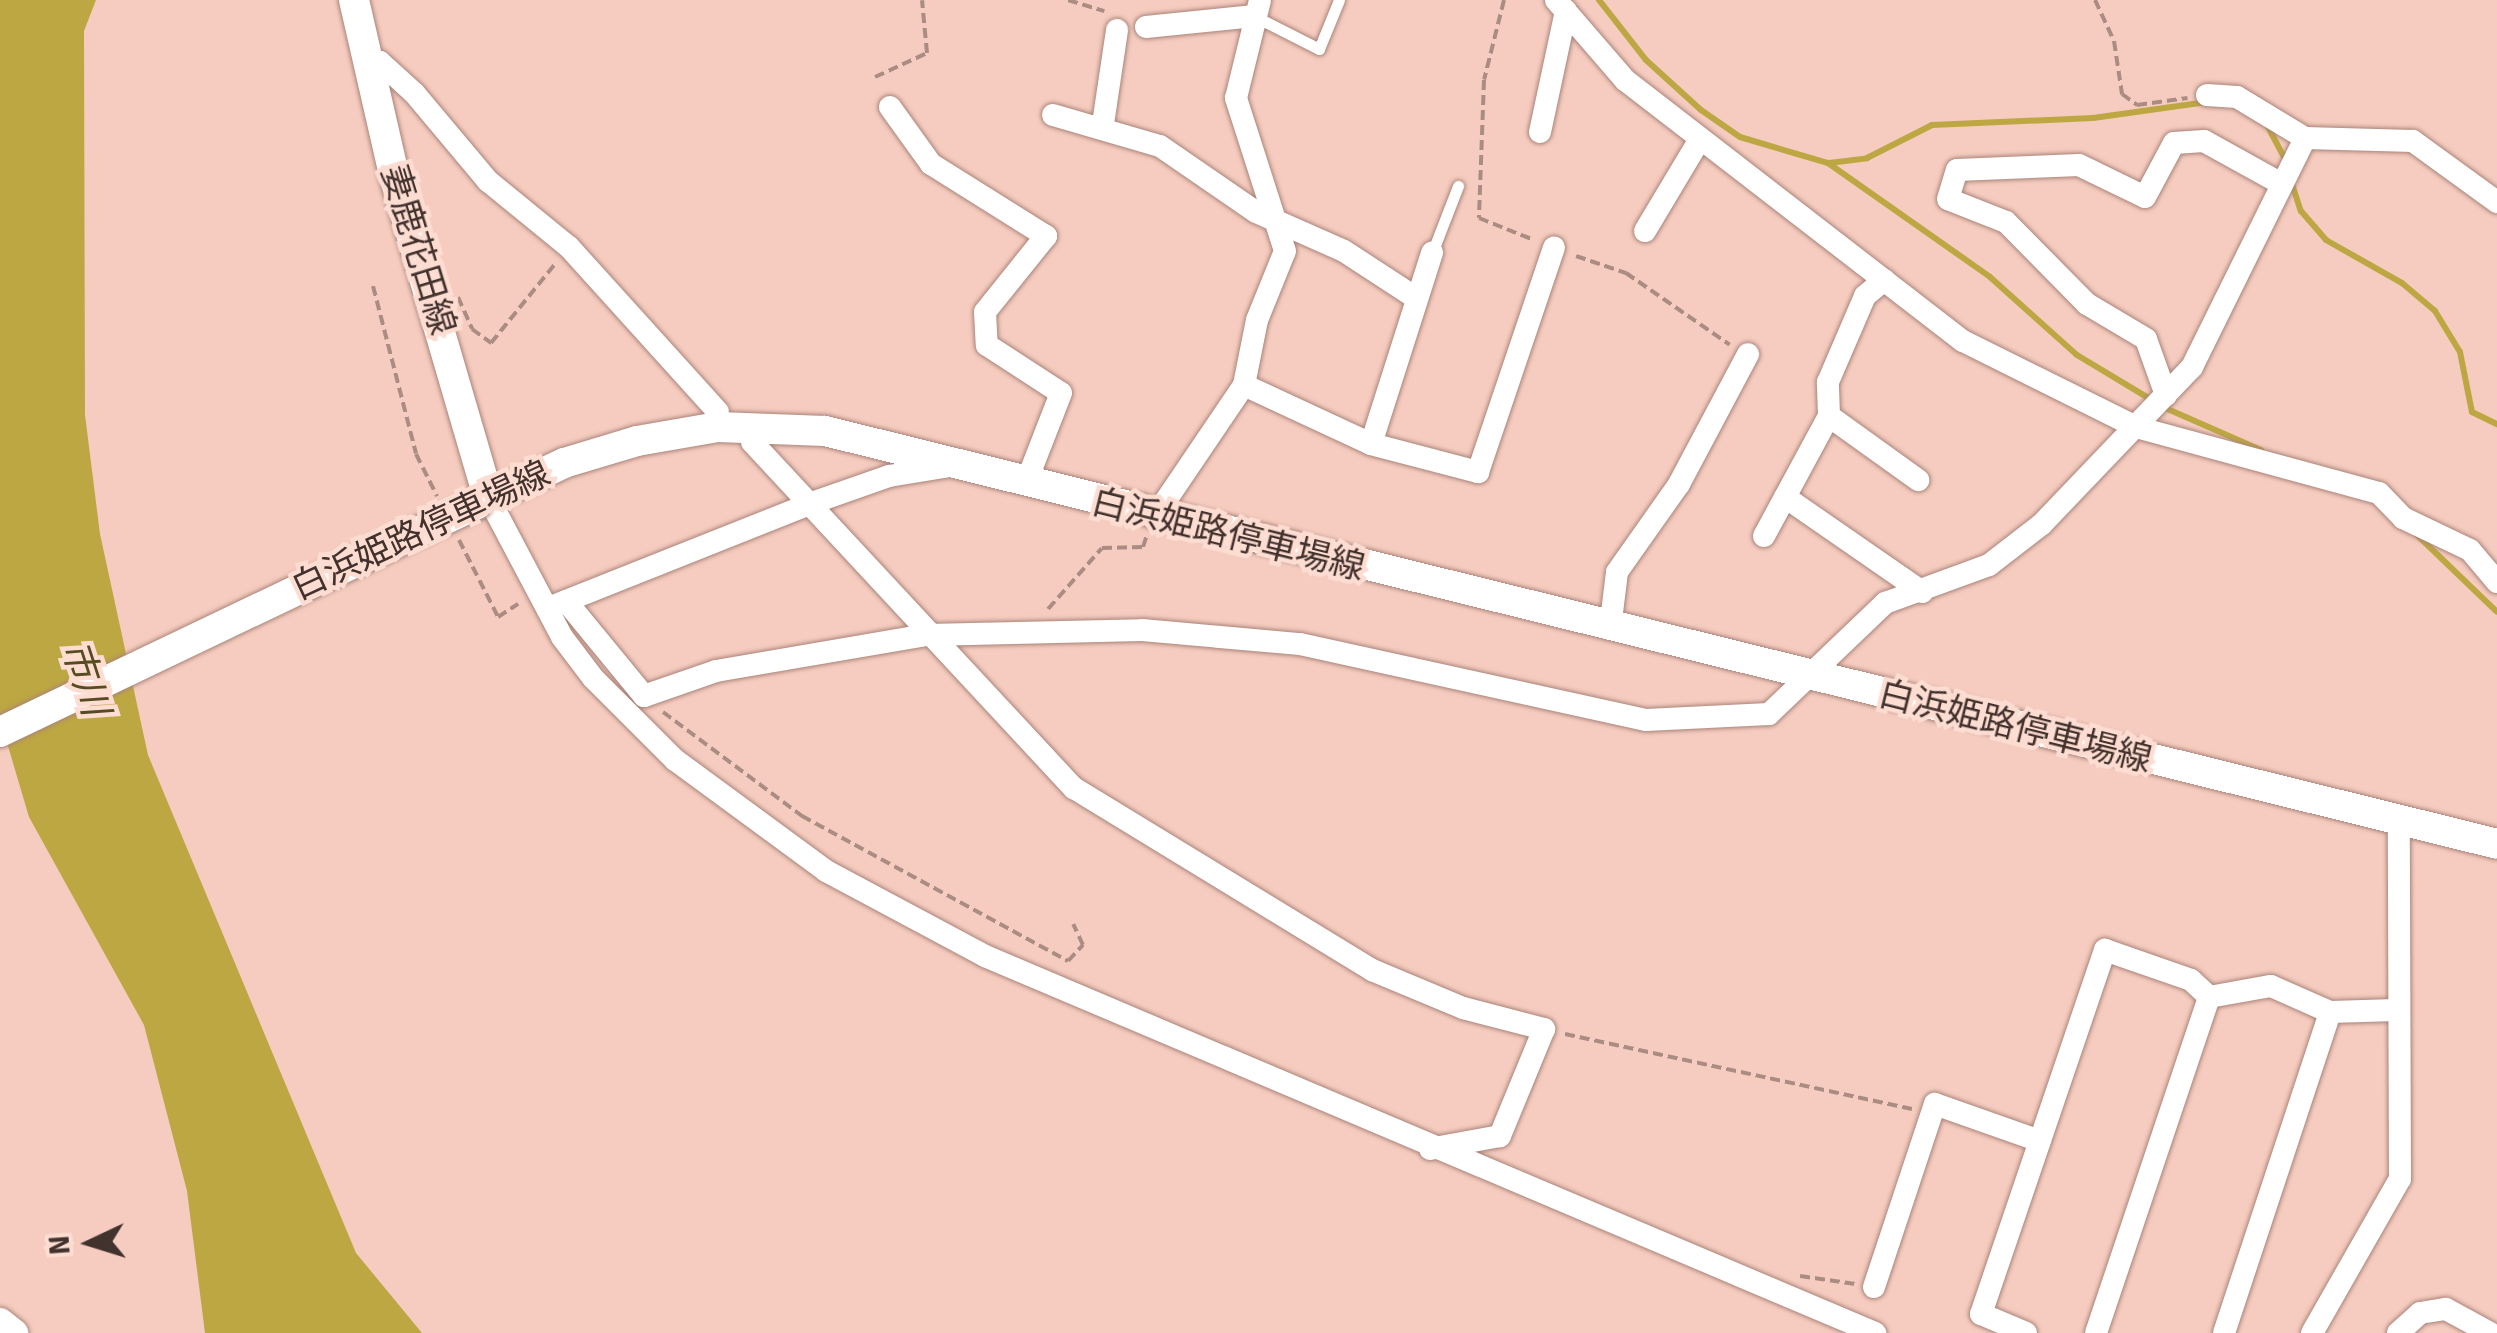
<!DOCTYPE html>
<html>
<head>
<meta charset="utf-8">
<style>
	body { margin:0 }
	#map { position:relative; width:2497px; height:1333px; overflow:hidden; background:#f6ccc0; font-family:Signika,"Noto Sans JP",sans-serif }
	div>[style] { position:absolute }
	.water>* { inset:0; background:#bda742 }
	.stream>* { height:6px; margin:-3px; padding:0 3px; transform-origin:3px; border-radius:3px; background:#bda742 }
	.path>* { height:4px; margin-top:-2px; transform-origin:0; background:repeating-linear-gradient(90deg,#ab8c83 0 10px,transparent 0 15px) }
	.roads { filter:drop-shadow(0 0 2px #aa8479) drop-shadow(0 0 2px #aa8479) }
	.service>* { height:11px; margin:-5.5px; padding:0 5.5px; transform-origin:5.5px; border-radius:5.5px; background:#fff }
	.minor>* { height:22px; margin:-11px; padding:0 11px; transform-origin:11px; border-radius:11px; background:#fff }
	.tertiary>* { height:28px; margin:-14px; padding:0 14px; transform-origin:14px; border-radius:14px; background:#fff }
	.secondary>* { height:30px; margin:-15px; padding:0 15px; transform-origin:15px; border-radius:15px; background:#fff }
	.bridges { filter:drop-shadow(0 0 2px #aa8479) drop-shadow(0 0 2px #aa8479) }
	.secondary-bridge>* { height:30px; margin:-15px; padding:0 15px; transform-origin:15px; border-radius:15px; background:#fff }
	span { translate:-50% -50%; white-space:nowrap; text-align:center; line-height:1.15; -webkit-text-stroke:9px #fddcd2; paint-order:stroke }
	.street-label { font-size:35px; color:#42322d }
	.water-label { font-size:38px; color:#554c22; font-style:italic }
	.north { position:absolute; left:40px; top:1193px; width:100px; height:100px; -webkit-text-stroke:8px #fddcd2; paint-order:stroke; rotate:266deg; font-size:28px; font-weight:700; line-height:40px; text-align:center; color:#42322d }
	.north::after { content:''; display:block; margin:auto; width:35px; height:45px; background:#42322d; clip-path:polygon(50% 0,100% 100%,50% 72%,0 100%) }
</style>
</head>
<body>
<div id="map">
	<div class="water">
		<div style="clip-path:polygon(0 0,96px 0,84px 31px,85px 415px,100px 534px,148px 755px,356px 1253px,422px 1333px,205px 1333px,187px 1191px,144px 1025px,29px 817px,0 719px)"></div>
	</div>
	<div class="stream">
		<div style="left:1599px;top:0;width:76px;rotate:51.9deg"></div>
		<div style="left:1646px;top:60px;width:74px;rotate:42.3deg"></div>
		<div style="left:1701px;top:110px;width:47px;rotate:34.7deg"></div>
		<div style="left:1740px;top:137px;width:92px;rotate:16.5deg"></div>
		<div style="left:1828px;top:163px;width:198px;rotate:35.1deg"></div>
		<div style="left:1990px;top:277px;width:117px;rotate:41.9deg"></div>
		<div style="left:2077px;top:355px;width:87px;rotate:31deg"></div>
		<div style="left:2268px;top:127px;width:36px;rotate:62deg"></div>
		<div style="left:1829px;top:163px;width:38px;rotate:-7deg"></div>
		<div style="left:1867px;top:158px;width:73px;rotate:-26.9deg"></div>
		<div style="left:1932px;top:125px;width:161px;rotate:-2.5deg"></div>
		<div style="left:2093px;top:118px;width:115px;rotate:-8deg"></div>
		<div style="left:2291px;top:181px;width:32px;rotate:72deg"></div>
		<div style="left:2301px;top:211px;width:38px;rotate:49deg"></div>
		<div style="left:2326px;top:240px;width:87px;rotate:29.5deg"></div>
		<div style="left:2402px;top:283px;width:43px;rotate:40.3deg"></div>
		<div style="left:2435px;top:311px;width:48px;rotate:58.6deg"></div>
		<div style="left:2460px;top:352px;width:61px;rotate:78.7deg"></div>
		<div style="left:2472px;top:412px;width:28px;rotate:26deg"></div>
		<div style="left:2163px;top:407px;width:107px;rotate:23.7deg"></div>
		<div style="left:2416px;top:534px;width:112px;rotate:43.9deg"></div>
	</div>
	<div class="path">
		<div style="left:1068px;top:0;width:38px;rotate:17deg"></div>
		<div style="left:1504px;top:0;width:82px;rotate:104deg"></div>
		<div style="left:1484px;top:80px;width:138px;rotate:92.1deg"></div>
		<div style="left:1479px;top:218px;width:59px;rotate:21.8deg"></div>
		<div style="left:2095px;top:0;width:45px;rotate:65.1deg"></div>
		<div style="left:2114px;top:41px;width:54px;rotate:81.4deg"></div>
		<div style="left:2122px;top:94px;width:19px;rotate:36deg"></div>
		<div style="left:2137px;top:105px;width:51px;rotate:-7.8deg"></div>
		<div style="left:875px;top:77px;width:57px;rotate:-24.8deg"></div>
		<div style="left:927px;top:53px;width:53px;rotate:-95.4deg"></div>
		<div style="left:1576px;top:256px;width:53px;rotate:18.8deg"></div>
		<div style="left:1626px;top:273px;width:126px;rotate:34.7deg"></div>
		<div style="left:373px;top:286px;width:173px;rotate:75.6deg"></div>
		<div style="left:416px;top:454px;width:47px;rotate:63.4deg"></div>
		<div style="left:458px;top:297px;width:35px;rotate:66deg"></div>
		<div style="left:472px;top:329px;width:24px;rotate:36deg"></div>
		<div style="left:491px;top:343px;width:102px;rotate:-51deg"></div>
		<div style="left:459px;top:540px;width:86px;rotate:63.1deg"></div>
		<div style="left:498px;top:617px;width:24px;rotate:-33deg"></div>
		<div style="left:1048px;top:609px;width:81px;rotate:-48.5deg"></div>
		<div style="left:1102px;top:548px;width:41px;rotate:-1.4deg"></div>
		<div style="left:1143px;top:547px;width:13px;rotate:-72deg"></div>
		<div style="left:663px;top:712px;width:174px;rotate:36.8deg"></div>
		<div style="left:802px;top:816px;width:303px;rotate:28.6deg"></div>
		<div style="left:1068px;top:961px;width:22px;rotate:-47deg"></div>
		<div style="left:1083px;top:945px;width:23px;rotate:-115deg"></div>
		<div style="left:1565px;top:1034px;width:355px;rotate:12.2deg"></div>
		<div style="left:1800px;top:1276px;width:56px;rotate:8.3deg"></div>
	</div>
	<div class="roads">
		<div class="service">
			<div style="left:1254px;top:16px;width:73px;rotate:26.9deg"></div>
			<div style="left:1319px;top:49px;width:53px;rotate:-67.8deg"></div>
			<div style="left:1432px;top:253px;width:72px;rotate:-68.8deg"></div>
		</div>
		<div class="minor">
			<div style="left:1556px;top:0;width:106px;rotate:49.2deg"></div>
			<div style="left:1625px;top:80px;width:427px;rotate:37.7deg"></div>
			<div style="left:1963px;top:341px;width:193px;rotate:26.4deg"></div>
			<div style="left:2136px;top:427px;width:252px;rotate:15.2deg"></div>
			<div style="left:2379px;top:493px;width:35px;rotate:46deg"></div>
			<div style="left:2403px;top:518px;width:74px;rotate:25.5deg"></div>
			<div style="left:2470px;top:550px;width:42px;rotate:49.8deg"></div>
			<div style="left:1146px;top:27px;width:109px;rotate:-5.8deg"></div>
			<div style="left:365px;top:61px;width:15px;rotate:4deg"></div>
			<div style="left:380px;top:62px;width:47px;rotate:42.4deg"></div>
			<div style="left:415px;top:94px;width:114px;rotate:50deg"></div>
			<div style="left:488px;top:181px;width:104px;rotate:39.2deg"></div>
			<div style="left:569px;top:247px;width:222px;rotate:47.9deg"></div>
			<div style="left:2207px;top:95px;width:30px;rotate:4deg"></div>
			<div style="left:2237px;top:97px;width:79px;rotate:31.1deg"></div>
			<div style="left:2305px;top:138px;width:108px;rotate:1.6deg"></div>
			<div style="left:2413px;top:141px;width:104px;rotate:36deg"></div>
			<div style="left:890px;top:107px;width:70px;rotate:54.3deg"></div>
			<div style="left:931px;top:164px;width:136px;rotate:32.1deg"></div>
			<div style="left:1046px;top:236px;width:97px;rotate:128.8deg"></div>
			<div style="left:985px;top:312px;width:33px;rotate:87deg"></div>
			<div style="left:987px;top:345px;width:88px;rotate:33deg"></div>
			<div style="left:1061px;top:393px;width:97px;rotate:111.3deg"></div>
			<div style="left:1053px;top:115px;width:111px;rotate:16.2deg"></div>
			<div style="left:1160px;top:146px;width:116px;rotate:34.5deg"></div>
			<div style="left:1256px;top:212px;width:96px;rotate:23.9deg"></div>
			<div style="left:1344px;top:251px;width:86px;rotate:33.1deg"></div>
			<div style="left:1103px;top:124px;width:95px;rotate:-81.5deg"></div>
			<div style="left:1540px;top:132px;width:124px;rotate:-77.9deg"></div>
			<div style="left:1645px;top:231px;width:107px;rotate:-59.1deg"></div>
			<div style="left:1244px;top:385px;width:140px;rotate:24.9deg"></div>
			<div style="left:1371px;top:444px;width:111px;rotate:14.7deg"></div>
			<div style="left:1478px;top:472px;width:237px;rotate:-71.3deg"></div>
			<div style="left:2166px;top:395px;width:59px;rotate:-109.7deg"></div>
			<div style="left:2146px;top:339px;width:69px;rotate:-149.3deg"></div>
			<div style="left:2087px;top:304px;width:115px;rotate:-134.6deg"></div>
			<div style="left:2006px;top:222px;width:62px;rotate:-158.4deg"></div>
			<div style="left:1948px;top:199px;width:30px;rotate:-73deg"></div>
			<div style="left:1957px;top:170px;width:122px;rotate:-2.3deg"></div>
			<div style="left:2079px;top:165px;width:73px;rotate:25.9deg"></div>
			<div style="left:2145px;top:197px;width:61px;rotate:-61.8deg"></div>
			<div style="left:2174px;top:143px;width:30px;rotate:-4deg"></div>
			<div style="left:2204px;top:141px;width:89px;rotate:28.9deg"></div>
			<div style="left:1829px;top:416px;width:110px;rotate:35.7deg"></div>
			<div style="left:752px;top:442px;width:473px;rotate:47.1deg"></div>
			<div style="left:1074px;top:788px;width:349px;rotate:31.4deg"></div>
			<div style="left:1372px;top:970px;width:99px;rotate:22.7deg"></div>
			<div style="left:1463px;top:1008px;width:84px;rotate:14.5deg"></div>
			<div style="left:1544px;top:1029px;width:116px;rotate:112.4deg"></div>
			<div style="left:1500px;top:1136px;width:71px;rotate:169.5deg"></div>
			<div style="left:1371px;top:444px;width:201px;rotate:-72.3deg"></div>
			<div style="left:1785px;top:497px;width:167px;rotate:34.7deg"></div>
			<div style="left:489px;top:499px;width:156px;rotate:62.1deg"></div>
			<div style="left:562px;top:637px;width:51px;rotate:52.9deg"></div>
			<div style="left:593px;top:678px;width:116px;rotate:45deg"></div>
			<div style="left:675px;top:760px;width:187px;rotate:36.3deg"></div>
			<div style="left:826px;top:871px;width:180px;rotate:28.1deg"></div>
			<div style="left:985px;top:956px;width:967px;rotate:22.96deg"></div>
			<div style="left:1154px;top:518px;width:161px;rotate:-55.9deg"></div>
			<div style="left:1244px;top:385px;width:66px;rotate:-78.7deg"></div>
			<div style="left:1257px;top:320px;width:74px;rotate:-67.9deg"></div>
			<div style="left:1285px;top:251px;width:161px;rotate:-107.8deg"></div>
			<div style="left:1236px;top:98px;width:101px;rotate:-76.2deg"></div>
			<div style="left:1764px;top:536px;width:136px;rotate:-61.6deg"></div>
			<div style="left:1829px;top:416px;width:34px;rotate:-92deg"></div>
			<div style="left:1828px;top:382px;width:94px;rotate:-66.7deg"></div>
			<div style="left:1865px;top:296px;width:25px;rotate:-40deg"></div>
			<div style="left:566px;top:601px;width:123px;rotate:50.6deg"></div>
			<div style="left:644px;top:696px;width:76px;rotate:-19.1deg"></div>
			<div style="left:716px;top:671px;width:214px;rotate:-9.7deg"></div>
			<div style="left:927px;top:635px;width:215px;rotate:-1.3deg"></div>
			<div style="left:1142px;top:630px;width:159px;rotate:5.1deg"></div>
			<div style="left:1300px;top:644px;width:354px;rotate:12.4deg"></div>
			<div style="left:1646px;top:720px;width:123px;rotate:-2.8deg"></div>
			<div style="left:1769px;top:714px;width:161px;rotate:-43.7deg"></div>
			<div style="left:1885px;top:603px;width:111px;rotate:-20.1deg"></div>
			<div style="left:1989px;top:565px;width:67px;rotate:-37.7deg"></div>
			<div style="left:2042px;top:524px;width:217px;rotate:-46.3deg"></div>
			<div style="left:2192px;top:367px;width:255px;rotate:-63.7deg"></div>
			<div style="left:556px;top:605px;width:276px;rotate:-21.7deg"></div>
			<div style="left:812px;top:503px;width:82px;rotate:-19.3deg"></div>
			<div style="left:889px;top:476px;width:62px;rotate:-9.3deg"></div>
			<div style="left:1610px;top:629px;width:57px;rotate:-83deg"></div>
			<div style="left:1617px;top:572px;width:108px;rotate:-54.8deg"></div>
			<div style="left:1679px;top:484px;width:147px;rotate:-62deg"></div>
			<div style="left:1874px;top:1287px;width:193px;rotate:-71.6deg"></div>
			<div style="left:1935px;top:1104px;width:111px;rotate:19.4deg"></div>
			<div style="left:2026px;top:1333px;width:49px;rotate:-157.1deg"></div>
			<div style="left:1981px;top:1314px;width:385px;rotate:-71.2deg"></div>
			<div style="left:2105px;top:950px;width:91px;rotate:19.2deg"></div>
			<div style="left:2191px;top:980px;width:25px;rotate:43deg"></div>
			<div style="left:2209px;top:997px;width:63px;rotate:-10.1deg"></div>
			<div style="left:2271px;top:986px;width:64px;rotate:23.8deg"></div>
			<div style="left:2330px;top:1012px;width:66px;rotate:-1.7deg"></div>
			<div style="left:2096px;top:1333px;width:354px;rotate:-71.4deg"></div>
			<div style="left:2224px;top:1333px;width:338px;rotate:-71.7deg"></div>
			<div style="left:2312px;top:1333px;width:177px;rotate:-60.3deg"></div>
			<div style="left:2400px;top:1179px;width:358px;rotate:-90.2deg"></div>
			<div style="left:2398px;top:1333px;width:30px;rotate:-42deg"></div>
			<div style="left:2420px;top:1313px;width:26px;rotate:-9deg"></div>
			<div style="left:2446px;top:1309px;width:50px;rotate:28.6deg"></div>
		</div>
		<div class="tertiary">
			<div style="left:0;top:1322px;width:18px;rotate:38deg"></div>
		</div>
		<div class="secondary">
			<div style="left:354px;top:0;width:180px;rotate:77.1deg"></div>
			<div style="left:394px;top:175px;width:338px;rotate:73.7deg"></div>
			<div style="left:477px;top:504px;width:96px;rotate:-25.2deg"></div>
			<div style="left:564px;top:463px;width:76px;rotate:-16.8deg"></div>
			<div style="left:637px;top:441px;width:82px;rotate:-9.8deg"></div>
			<div style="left:718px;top:427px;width:107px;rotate:2.1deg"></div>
			<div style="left:825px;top:431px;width:1722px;rotate:13.87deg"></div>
		</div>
	</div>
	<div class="bridges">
		<div class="secondary-bridge">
			<div style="left:0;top:732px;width:529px;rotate:-25.55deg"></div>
		</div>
	</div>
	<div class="street-label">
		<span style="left:418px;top:250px;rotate:73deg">妻鹿花田線</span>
		<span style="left:421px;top:531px;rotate:-25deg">白浜姫路停車場線</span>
		<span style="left:1228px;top:535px;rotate:14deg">白浜姫路停車場線</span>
		<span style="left:2015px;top:727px;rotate:14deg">白浜姫路停車場線</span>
	</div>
	<div class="water-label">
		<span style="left:85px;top:678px;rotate:72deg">市川</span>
	</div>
	<div class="north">N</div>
</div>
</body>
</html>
